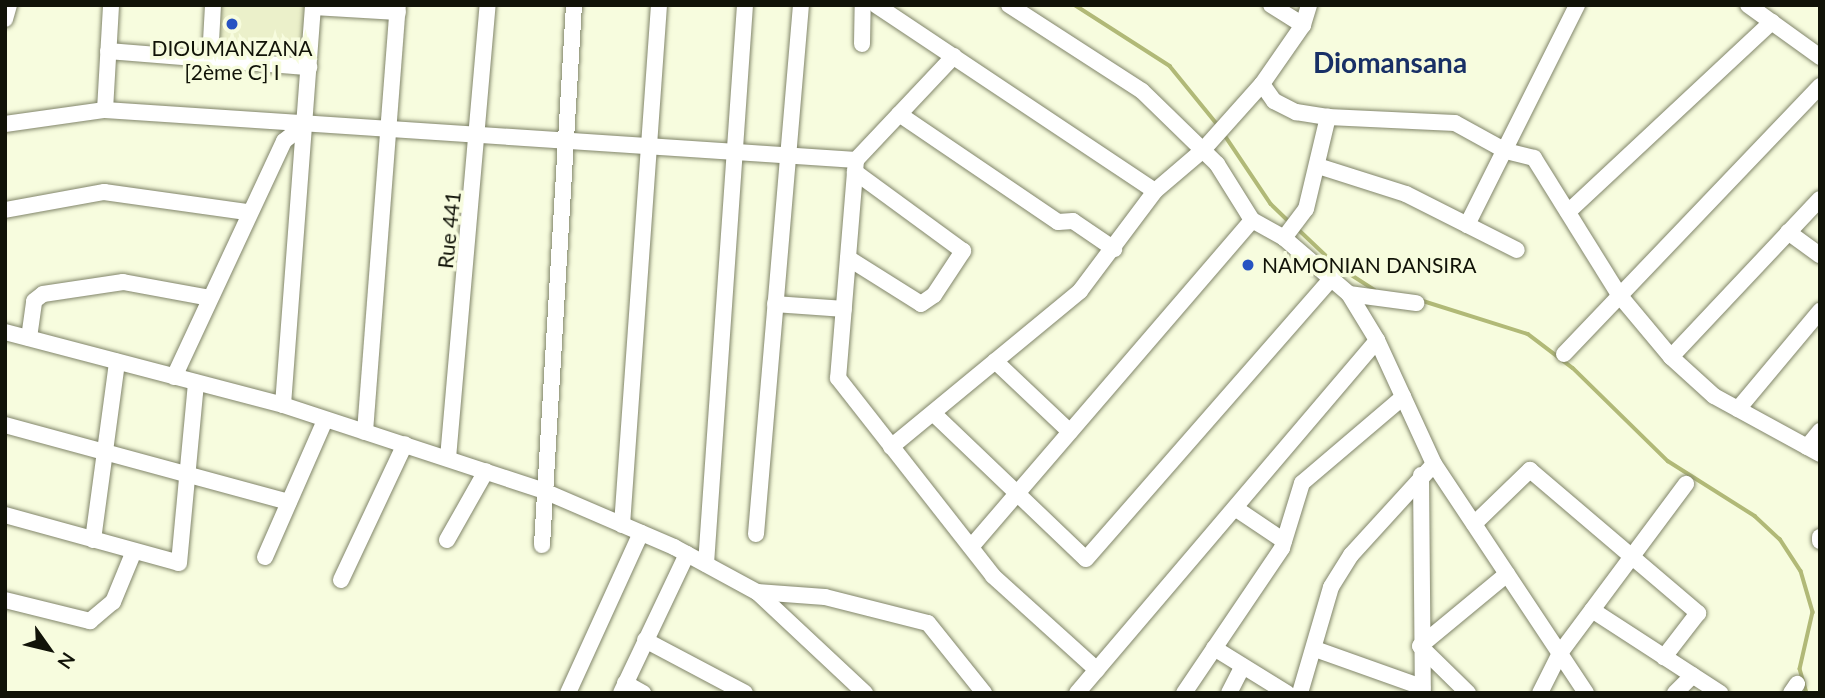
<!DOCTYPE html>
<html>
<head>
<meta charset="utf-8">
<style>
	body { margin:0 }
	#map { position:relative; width:1825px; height:698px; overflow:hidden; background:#f7fcde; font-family:Lato,sans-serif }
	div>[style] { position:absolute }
	.built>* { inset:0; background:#ebf0ca; transform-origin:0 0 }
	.stream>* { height:3.5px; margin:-1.75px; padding:0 1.75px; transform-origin:1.75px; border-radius:1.75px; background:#b1b977 }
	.roads { filter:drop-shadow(0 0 2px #81856a) drop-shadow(0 0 2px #81856a) }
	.minor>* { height:16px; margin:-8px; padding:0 8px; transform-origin:8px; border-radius:8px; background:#fff }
	.dots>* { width:19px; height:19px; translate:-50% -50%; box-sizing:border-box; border:4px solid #f7fcde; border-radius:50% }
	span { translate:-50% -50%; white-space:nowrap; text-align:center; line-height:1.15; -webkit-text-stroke:7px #f7fcde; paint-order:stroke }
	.poi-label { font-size:21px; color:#111308 }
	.left { translate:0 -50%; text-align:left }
	.street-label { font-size:21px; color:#111308 }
	.district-label { font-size:28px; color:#183066; font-weight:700 }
	.frame { position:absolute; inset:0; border:7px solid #111308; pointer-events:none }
	.north { position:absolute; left:14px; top:614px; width:70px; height:70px; -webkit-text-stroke:5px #f7fcde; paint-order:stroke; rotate:124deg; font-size:19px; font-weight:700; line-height:28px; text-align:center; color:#111308 }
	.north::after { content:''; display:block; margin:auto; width:24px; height:32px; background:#111308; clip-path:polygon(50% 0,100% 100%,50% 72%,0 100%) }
</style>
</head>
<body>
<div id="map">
	<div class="built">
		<div style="left:220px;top:5px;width:86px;height:48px"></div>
	</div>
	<div class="stream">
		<div style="left:1075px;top:5px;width:113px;rotate:32.7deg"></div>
		<div style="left:1170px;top:66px;width:76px;rotate:50.9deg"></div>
		<div style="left:1224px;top:134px;width:84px;rotate:56.1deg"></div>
		<div style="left:1271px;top:204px;width:28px;rotate:44deg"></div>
		<div style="left:1297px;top:228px;width:54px;rotate:43.5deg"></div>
		<div style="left:1336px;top:265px;width:46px;rotate:32.7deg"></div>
		<div style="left:1420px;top:300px;width:113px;rotate:17.5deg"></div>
		<div style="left:1528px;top:334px;width:56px;rotate:37.1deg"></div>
		<div style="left:1573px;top:368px;width:133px;rotate:44.4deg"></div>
		<div style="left:1668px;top:461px;width:103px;rotate:32.3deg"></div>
		<div style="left:1755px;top:516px;width:34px;rotate:43deg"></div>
		<div style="left:1780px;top:539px;width:38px;rotate:57deg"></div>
		<div style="left:1801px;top:571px;width:43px;rotate:73.7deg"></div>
		<div style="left:1813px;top:612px;width:58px;rotate:102.8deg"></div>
		<div style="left:1800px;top:669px;width:25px;rotate:74deg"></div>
	</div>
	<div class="roads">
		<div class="minor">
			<div style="left:876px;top:5px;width:335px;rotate:33.7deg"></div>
			<div style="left:1009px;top:5px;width:158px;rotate:32.9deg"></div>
			<div style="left:1142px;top:91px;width:105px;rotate:44.2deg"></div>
			<div style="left:1217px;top:164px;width:66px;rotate:58deg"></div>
			<div style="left:1252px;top:220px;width:37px;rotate:29deg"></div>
			<div style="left:1284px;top:238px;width:86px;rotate:40.7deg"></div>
			<div style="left:1349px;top:294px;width:54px;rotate:58.7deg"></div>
			<div style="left:1377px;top:340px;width:136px;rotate:65.3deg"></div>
			<div style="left:1434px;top:464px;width:275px;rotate:56.4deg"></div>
			<div style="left:1271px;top:5px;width:38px;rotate:32deg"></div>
			<div style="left:1748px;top:5px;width:89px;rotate:35.8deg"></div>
			<div style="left:313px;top:7px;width:85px;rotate:3.4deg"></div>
			<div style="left:5px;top:19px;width:15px;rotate:-74deg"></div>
			<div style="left:862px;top:44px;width:39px;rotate:-89deg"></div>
			<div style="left:108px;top:51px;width:202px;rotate:4.6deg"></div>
			<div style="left:954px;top:56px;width:143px;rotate:133.3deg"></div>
			<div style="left:856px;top:160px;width:219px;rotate:94.7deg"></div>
			<div style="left:838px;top:378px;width:251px;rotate:51.9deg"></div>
			<div style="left:993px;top:576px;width:140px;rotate:42.1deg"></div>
			<div style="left:210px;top:59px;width:54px;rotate:-86.8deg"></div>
			<div style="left:1262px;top:84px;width:21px;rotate:55deg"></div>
			<div style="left:1274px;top:101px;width:25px;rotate:27deg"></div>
			<div style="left:1296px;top:112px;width:32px;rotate:9deg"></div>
			<div style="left:105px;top:110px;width:105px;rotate:-86.7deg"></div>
			<div style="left:899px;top:114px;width:192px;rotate:34.2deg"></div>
			<div style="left:1058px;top:222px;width:15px;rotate:-4deg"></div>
			<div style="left:1073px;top:221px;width:50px;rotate:34.3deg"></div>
			<div style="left:5px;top:124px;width:101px;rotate:-8deg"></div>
			<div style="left:105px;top:110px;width:753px;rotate:3.81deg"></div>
			<div style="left:1318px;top:166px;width:92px;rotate:17.7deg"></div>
			<div style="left:1406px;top:194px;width:124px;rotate:26.8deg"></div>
			<div style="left:5px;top:210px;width:101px;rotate:-10.3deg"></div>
			<div style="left:104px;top:192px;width:144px;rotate:8deg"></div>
			<div style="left:1568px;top:212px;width:279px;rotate:-43deg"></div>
			<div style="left:1467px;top:225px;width:246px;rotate:-63.4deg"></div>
			<div style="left:1788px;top:232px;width:39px;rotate:36deg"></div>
			<div style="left:1284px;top:238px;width:36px;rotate:-53deg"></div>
			<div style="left:1306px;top:209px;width:95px;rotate:-76.6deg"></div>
			<div style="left:1328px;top:117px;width:127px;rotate:2.7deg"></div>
			<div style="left:1455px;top:123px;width:58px;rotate:28.8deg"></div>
			<div style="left:1506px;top:151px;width:29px;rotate:14deg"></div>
			<div style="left:1534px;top:158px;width:163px;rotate:58.1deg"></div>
			<div style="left:1620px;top:296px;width:80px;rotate:50.1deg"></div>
			<div style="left:1671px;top:357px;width:58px;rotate:42.2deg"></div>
			<div style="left:1714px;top:396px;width:121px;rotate:28.7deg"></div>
			<div style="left:848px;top:258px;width:86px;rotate:32.2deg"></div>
			<div style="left:921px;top:304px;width:16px;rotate:-35deg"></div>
			<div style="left:934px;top:295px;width:53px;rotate:-56.6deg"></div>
			<div style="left:963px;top:251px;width:134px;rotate:-143.8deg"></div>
			<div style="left:1349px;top:294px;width:68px;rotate:7.7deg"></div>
			<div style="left:775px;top:304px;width:69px;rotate:4.1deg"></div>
			<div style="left:5px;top:332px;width:287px;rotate:14.7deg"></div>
			<div style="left:283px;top:405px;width:275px;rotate:18.2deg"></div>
			<div style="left:544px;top:491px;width:142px;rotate:23.3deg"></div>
			<div style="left:674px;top:547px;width:94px;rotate:28.5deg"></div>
			<div style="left:757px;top:592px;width:148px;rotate:43.1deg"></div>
			<div style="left:29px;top:338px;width:37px;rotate:-82deg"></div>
			<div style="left:34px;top:301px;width:11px;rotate:-38deg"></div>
			<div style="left:43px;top:294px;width:81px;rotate:-8.5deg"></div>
			<div style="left:123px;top:282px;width:88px;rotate:10.4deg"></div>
			<div style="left:1564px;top:354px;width:371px;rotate:-46.3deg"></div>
			<div style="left:1671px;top:357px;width:217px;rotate:-46.7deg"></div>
			<div style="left:995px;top:361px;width:103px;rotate:43.4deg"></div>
			<div style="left:174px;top:377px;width:260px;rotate:-65deg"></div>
			<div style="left:284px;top:141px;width:28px;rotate:-38deg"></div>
			<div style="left:283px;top:405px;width:401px;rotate:-85.7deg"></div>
			<div style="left:1738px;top:409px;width:128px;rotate:-50.1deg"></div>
			<div style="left:933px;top:413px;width:211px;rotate:43.7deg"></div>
			<div style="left:1086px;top:559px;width:373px;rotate:-48.8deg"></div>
			<div style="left:5px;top:425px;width:294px;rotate:15.2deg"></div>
			<div style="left:365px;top:432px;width:428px;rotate:-85.6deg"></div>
			<div style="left:891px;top:447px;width:245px;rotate:-39.5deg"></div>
			<div style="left:1080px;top:291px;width:125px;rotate:-53.1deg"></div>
			<div style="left:1155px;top:191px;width:63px;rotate:-40.5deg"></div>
			<div style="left:1203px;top:150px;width:89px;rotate:-48.2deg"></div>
			<div style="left:1262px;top:84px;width:72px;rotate:-55.2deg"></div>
			<div style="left:1303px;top:25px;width:21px;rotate:-73deg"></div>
			<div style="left:1807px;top:447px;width:21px;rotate:-51deg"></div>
			<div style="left:448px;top:458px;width:455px;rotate:-85deg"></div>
			<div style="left:1421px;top:475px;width:218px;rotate:89.5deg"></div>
			<div style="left:1235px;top:508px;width:59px;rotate:34deg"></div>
			<div style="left:5px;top:515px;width:180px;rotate:15.4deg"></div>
			<div style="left:179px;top:563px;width:181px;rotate:-84.6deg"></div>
			<div style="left:1474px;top:524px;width:78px;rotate:-44deg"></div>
			<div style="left:1530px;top:470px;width:221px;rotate:40.4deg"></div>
			<div style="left:1698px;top:613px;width:56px;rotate:127.7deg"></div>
			<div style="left:622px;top:525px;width:521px;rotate:-85.93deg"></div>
			<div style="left:756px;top:534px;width:531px;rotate:-85.14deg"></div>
			<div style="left:1820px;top:537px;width:4px;rotate:90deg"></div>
			<div style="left:93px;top:540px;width:180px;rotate:-82.3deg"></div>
			<div style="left:447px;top:540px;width:79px;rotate:-60.5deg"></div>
			<div style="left:542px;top:545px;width:541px;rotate:-86.61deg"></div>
			<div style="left:971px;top:547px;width:431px;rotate:-49.3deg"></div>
			<div style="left:265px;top:557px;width:150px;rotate:-66.3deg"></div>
			<div style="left:706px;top:564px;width:560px;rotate:-86.01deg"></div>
			<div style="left:341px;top:580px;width:150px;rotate:-64.8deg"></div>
			<div style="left:757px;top:592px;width:68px;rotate:4.2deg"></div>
			<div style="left:825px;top:597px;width:106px;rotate:14.2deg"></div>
			<div style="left:928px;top:623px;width:90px;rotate:51.3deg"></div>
			<div style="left:5px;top:600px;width:88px;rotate:13.9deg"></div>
			<div style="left:90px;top:621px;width:30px;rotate:-40deg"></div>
			<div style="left:113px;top:602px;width:55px;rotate:-67.6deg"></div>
			<div style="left:1592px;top:610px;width:153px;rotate:33deg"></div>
			<div style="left:645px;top:640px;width:113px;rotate:27.9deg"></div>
			<div style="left:1214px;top:648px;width:86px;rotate:31.7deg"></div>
			<div style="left:1315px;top:649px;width:114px;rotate:19.6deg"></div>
			<div style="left:625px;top:683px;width:21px;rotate:29deg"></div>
			<div style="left:568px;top:693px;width:176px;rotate:-65.5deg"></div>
			<div style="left:621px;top:693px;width:154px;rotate:-64.6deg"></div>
			<div style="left:1077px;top:693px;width:463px;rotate:-49.6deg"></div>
			<div style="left:1184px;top:693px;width:175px;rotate:-55.9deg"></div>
			<div style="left:1282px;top:548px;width:68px;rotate:-72.9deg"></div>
			<div style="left:1302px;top:483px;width:133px;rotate:-40.4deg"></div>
			<div style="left:1229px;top:693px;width:30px;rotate:-63deg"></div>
			<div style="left:1300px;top:693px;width:110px;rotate:-73.7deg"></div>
			<div style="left:1331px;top:587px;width:38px;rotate:-58deg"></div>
			<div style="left:1351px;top:555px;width:123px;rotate:-47.6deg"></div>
			<div style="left:1468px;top:693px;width:67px;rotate:-135.6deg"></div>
			<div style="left:1420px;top:646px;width:113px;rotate:-39.6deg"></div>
			<div style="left:1540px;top:693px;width:45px;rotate:-63.4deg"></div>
			<div style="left:1560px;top:653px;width:211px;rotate:-53.3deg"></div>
			<div style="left:1675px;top:693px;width:25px;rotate:-45deg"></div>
			<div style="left:1791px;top:693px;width:11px;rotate:-56deg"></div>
		</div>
	</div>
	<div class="dots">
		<div style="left:232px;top:24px;background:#2753c2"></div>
		<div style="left:1248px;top:265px;background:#2753c2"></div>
	</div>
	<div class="poi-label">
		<span style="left:232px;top:60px">DIOUMANZANA<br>[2ème C] I</span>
		<span class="left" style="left:1262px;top:265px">NAMONIAN DANSIRA</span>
	</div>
	<div class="street-label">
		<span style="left:449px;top:230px;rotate:-84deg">Rue 441</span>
	</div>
	<div class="district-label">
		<span style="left:1390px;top:62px">Diomansana</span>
	</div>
	<div class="frame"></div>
	<div class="north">N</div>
</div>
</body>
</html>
